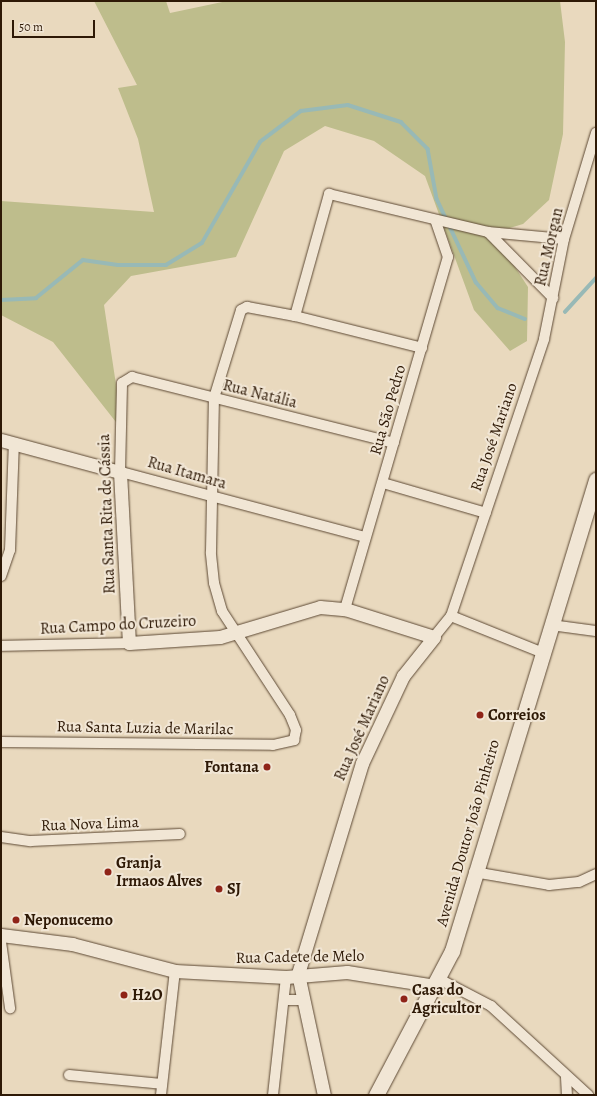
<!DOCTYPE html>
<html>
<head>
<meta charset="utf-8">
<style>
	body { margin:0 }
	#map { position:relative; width:597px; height:1096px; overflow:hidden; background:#e9d9be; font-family:Alegreya,serif }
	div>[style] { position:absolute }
	.green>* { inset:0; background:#bebd8c }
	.stream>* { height:3.5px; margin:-1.75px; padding:0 1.75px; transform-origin:1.75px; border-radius:1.75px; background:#98b9b6 }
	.roads { filter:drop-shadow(0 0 1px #5d4934) drop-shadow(0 0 1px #5d4934) }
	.minor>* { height:10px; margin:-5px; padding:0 5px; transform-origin:5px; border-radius:5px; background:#f1e6d5 }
	.tertiary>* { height:13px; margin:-6.5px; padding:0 6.5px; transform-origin:6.5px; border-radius:6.5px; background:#f1e6d5 }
	.secondary>* { height:15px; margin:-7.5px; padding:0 7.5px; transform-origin:7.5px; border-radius:7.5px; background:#f1e6d5 }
	.dots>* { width:11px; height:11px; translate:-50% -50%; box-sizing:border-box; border:2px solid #f1e6d5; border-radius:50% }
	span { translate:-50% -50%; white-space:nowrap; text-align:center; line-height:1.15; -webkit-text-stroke:4px #f1e6d5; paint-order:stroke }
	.street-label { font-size:16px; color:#2e1906 }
	.poi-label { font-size:16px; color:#2e1906; font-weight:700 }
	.left { translate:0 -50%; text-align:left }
	.right { translate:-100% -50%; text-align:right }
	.frame { position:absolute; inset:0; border:2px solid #2e1906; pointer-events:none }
	.scale { position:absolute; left:12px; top:20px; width:83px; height:18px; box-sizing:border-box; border:2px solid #2e1906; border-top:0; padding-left:5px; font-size:12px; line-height:14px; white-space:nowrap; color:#2e1906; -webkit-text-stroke:3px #f1e6d5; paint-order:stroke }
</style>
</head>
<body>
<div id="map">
	<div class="green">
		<div style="clip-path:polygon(94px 1px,166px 1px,170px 13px,227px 1px,560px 1px,565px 42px,563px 134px,549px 200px,523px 224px,493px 233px,528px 287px,527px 341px,510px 351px,474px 310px,425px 176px,374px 141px,325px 126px,284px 151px,236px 257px,131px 276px,104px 305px,123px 431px,53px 342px,1px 315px,1px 201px,154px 212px,138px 139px,118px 88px,137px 85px)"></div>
	</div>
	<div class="stream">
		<div style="left:1px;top:300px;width:35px;rotate:-3deg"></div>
		<div style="left:36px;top:298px;width:60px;rotate:-39deg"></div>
		<div style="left:83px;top:260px;width:35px;rotate:8deg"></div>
		<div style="left:118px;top:265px;width:48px"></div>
		<div style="left:166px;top:265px;width:42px;rotate:-31.4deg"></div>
		<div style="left:202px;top:243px;width:116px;rotate:-60.1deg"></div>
		<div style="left:260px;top:142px;width:51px;rotate:-37.1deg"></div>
		<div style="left:301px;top:111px;width:47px;rotate:-7.3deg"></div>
		<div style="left:348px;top:105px;width:56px;rotate:17.8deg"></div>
		<div style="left:401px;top:122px;width:38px;rotate:45deg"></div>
		<div style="left:428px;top:149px;width:51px;rotate:79.8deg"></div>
		<div style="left:437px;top:199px;width:92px;rotate:64.8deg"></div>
		<div style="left:476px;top:282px;width:34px;rotate:50deg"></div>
		<div style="left:498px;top:308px;width:29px;rotate:22deg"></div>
		<div style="left:565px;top:312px;width:46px;rotate:-47.6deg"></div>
	</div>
	<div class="roads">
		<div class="minor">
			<div style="left:488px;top:232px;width:93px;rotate:45.4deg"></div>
			<div style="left:295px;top:316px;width:127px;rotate:-74.4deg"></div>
			<div style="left:329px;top:194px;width:163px;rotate:13.4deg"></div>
			<div style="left:488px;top:232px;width:76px;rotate:5.3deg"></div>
			<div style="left:383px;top:483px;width:107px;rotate:16.2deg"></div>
			<div style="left:365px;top:537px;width:253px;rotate:-165.1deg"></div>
			<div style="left:120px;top:472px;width:89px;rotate:-88.7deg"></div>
			<div style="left:122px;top:383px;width:12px;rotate:-31deg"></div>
			<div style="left:132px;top:377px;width:270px;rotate:14.1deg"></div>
			<div style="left:1px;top:576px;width:28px;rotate:-71deg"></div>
			<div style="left:10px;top:550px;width:107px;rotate:-87.9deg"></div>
			<div style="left:345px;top:609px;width:367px;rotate:-73.7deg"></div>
			<div style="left:448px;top:257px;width:39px;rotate:-109deg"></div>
			<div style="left:451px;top:616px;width:97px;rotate:21.8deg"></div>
			<div style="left:551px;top:625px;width:45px;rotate:7.6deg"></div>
			<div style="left:434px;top:637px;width:27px;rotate:-51deg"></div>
			<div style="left:451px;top:616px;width:292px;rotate:-71.4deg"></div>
			<div style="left:544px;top:339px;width:102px;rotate:-78.7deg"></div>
			<div style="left:564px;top:239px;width:111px;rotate:-73.2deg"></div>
			<div style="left:1px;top:646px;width:128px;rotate:-1.3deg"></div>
			<div style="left:1px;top:742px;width:272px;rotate:0.6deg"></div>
			<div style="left:273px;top:745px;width:22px;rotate:-13deg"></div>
			<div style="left:294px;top:740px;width:10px;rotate:-79deg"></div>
			<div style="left:296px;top:730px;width:16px;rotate:-112deg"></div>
			<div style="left:290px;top:715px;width:124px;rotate:-123.2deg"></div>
			<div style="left:222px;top:611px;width:29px;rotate:-106deg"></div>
			<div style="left:214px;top:583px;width:31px;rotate:-96deg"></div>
			<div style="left:211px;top:552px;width:154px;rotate:-88.9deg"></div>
			<div style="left:214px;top:398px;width:92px;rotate:-72.9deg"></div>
			<div style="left:241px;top:310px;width:7px;rotate:-27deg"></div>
			<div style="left:247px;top:307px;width:49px;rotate:10.6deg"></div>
			<div style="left:295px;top:316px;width:131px;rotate:14.1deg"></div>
			<div style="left:1px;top:837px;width:30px;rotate:8deg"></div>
			<div style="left:31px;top:841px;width:149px;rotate:-2.7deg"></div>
			<div style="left:474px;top:872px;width:76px;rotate:9.8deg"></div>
			<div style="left:549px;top:885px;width:30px;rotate:-6deg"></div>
			<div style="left:579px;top:882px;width:19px;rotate:-25deg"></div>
			<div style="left:1px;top:942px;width:67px;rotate:82.2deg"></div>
			<div style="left:439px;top:979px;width:59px;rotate:27.4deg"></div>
			<div style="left:491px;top:1006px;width:132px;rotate:42.5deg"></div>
			<div style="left:284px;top:1000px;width:20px"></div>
			<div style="left:69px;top:1075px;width:93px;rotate:5.5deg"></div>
			<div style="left:566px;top:1077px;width:18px;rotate:87deg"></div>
			<div style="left:161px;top:1095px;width:125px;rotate:-83.6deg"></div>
			<div style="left:273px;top:1095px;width:119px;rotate:-83.7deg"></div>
		</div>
		<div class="tertiary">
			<div style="left:1px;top:440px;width:123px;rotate:15.1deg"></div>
			<div style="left:120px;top:472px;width:171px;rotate:87deg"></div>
			<div style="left:129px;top:643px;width:91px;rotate:-3.8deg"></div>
			<div style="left:220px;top:637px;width:104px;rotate:-16.7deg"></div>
			<div style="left:320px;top:607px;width:25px;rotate:5deg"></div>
			<div style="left:345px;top:609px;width:93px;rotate:17.5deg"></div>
			<div style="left:434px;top:637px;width:50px;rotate:128.5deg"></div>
			<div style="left:403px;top:676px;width:96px;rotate:115.2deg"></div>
			<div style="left:362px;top:763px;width:220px;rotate:106.9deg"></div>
			<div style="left:298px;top:974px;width:124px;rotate:77.9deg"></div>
			<div style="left:1px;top:935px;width:72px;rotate:7.2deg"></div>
			<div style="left:72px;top:944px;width:106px;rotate:14.7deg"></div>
			<div style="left:175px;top:971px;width:111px;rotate:3.1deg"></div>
			<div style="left:286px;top:977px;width:61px;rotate:-4.7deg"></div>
			<div style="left:347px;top:972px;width:89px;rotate:9deg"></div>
		</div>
		<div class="secondary">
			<div style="left:376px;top:1095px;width:163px;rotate:-62.2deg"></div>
			<div style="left:452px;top:951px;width:493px;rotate:-73deg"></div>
		</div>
	</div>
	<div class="dots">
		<div style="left:480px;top:715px;background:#8f2418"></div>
		<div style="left:267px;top:767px;background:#8f2418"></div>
		<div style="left:108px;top:872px;background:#8f2418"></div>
		<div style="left:219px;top:889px;background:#8f2418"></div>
		<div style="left:16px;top:920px;background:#8f2418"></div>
		<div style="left:124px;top:995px;background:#8f2418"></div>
		<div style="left:404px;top:999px;background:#8f2418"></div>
	</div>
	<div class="street-label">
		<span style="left:549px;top:247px;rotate:-77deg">Rua Morgan</span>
		<span style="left:260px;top:394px;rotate:14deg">Rua Natália</span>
		<span style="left:388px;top:410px;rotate:-74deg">Rua São Pedro</span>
		<span style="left:494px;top:437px;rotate:-71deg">Rua José Mariano</span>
		<span style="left:187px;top:473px;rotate:16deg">Rua Itamara</span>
		<span style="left:107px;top:514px;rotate:-92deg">Rua Santa Rita de Cássia</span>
		<span style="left:118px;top:625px;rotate:-3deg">Rua Campo do Cruzeiro</span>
		<span style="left:145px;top:728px;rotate:1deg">Rua Santa Luzia de Marilac</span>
		<span style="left:362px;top:728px;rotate:-66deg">Rua José Mariano</span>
		<span style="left:90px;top:824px;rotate:-2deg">Rua Nova Lima</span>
		<span style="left:468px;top:833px;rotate:-74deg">Avenida Doutor João Pinheiro</span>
		<span style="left:300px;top:957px;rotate:-1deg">Rua Cadete de Melo</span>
	</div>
	<div class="poi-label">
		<span class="left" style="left:488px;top:715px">Correios</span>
		<span class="right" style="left:259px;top:767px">Fontana</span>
		<span class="left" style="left:116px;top:872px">Granja<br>Irmaos Alves</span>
		<span class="left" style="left:227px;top:889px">SJ</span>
		<span class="left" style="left:24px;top:920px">Neponucemo</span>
		<span class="left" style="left:412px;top:999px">Casa do<br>Agricultor</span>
		<span class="left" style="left:132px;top:995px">H2O</span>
	</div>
	<div class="frame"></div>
	<div class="scale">50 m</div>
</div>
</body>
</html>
